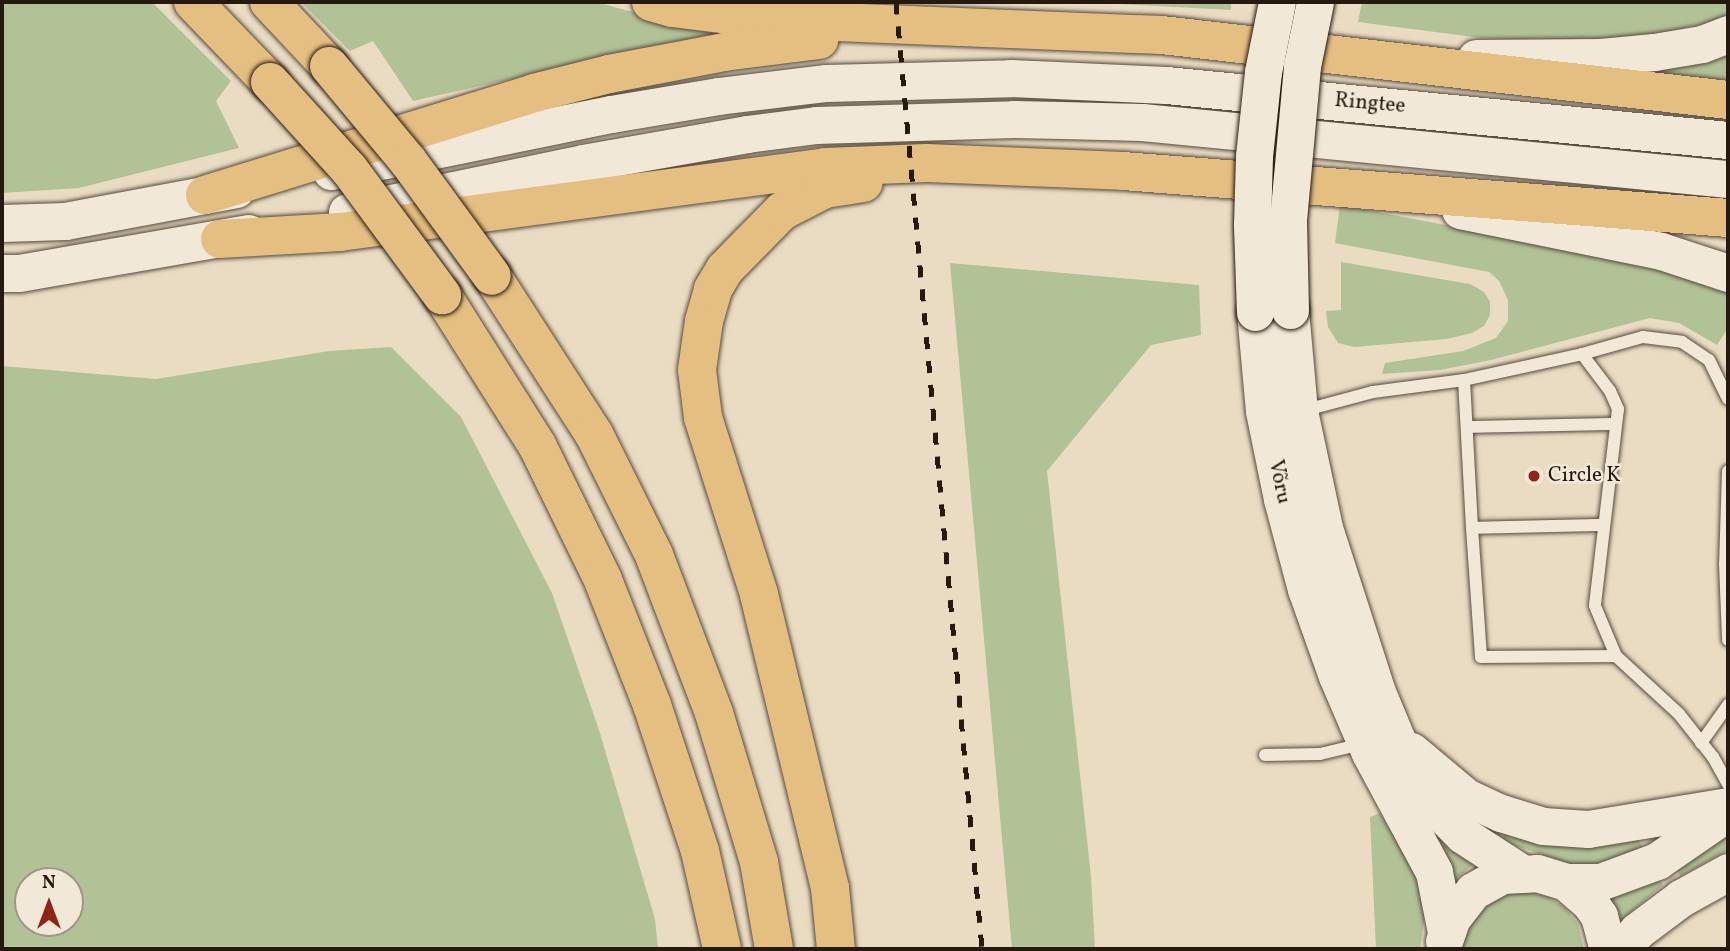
<!DOCTYPE html>
<html>
<head>
<meta charset="utf-8">
<style>
	body { margin:0 }
	#map { position:relative; width:1730px; height:951px; overflow:hidden; background:#eadcc3; font-family:Vollkorn,serif }
	div>[style] { position:absolute }
	.green>* { inset:0; background:#b2c297 }
	.roads { filter:drop-shadow(0 0 2px #564a3d) drop-shadow(0 0 2px #564a3d) }
	.lane>* { height:12px; margin:-6px; padding:0 6px; transform-origin:6px; border-radius:6px; background:#f1e8d8 }
	.secondary>* { height:37px; margin:-18.5px; padding:0 18.5px; transform-origin:18.5px; border-radius:18.5px; background:#f1e8d8 }
	.highway>* { height:38px; margin:-19px; padding:0 19px; transform-origin:19px; border-radius:19px; background:#e5be82 }
	.rail>* { height:5px; margin-top:-2.5px; transform-origin:0; background:repeating-linear-gradient(90deg,#251910 0 12px,transparent 0 24px) }
	.bridges { filter:drop-shadow(0 0 2px #251910) drop-shadow(0 0 2px #251910) }
	.secondary-bridge>* { height:37px; margin:-18.5px; padding:0 18.5px; transform-origin:18.5px; border-radius:18.5px; background:#f1e8d8 }
	.highway-bridge>* { height:38px; margin:-19px; padding:0 19px; transform-origin:19px; border-radius:19px; background:#e5be82 }
	.dots>* { width:19px; height:19px; translate:-50% -50%; box-sizing:border-box; border:4px solid #f1e8d8; border-radius:50% }
	span { translate:-50% -50%; white-space:nowrap; text-align:center; line-height:1.15; -webkit-text-stroke:5px #f1e8d8; paint-order:stroke }
	.street-label { font-size:21px; color:#251910 }
	.poi-label { font-size:21px; color:#251910 }
	.left { translate:0 -50%; text-align:left }
	.frame { position:absolute; inset:0; border:4px solid #251910; pointer-events:none }
	.north { position:absolute; left:14px; top:867px; width:70px; height:70px; box-sizing:border-box; background:#f1e8d8; border:2px solid #9f9588; border-radius:50%; rotate:0deg; font-size:19px; font-weight:700; line-height:28px; text-align:center; color:#251910 }
	.north::after { content:''; display:block; margin:auto; width:24px; height:32px; background:#8f2418; clip-path:polygon(50% 0,100% 100%,50% 72%,0 100%) }
</style>
</head>
<body>
<div id="map">
	<div class="green">
		<div style="clip-path:polygon(2px 2px,152px 2px,231px 81px,216px 101px,239px 148px,79px 188px,2px 193px)"></div>
		<div style="clip-path:polygon(301px 2px,596px 2px,713px 34px,413px 101px,373px 41px,350px 51px)"></div>
		<div style="clip-path:polygon(1081px 2px,1231px 2px,1231px 10px)"></div>
		<div style="clip-path:polygon(1362px 2px,1728px 2px,1728px 14px,1716px 21px,1657px 34px,1572px 41px,1481px 38px,1358px 22px)"></div>
		<div style="clip-path:polygon(1728px 49px,1728px 84px,1657px 73px)"></div>
		<div style="clip-path:polygon(1340px 205px,1661px 266px,1728px 289px,1728px 328px,1717px 345px,1679px 323px,1650px 318px,1491px 360px,1440px 370px,1382px 374px,1385px 363px,1463px 351px,1496px 338px,1508px 321px,1508px 300px,1499px 281px,1489px 272px,1335px 243px)"></div>
		<div style="clip-path:polygon(1341px 262px,1470px 284px,1484px 292px,1490px 302px,1490px 315px,1484px 326px,1472px 333px,1447px 339px,1354px 347px,1338px 343px,1328px 327px,1326px 311px,1341px 310px)"></div>
		<div style="clip-path:polygon(950px 263px,1199px 285px,1201px 335px,1151px 345px,1047px 471px,1091px 876px,1095px 949px,1012px 949px)"></div>
		<div style="clip-path:polygon(evenodd,391px 347px,461px 417px,552px 593px,599px 730px,655px 919px,658px 949px,2px 949px,2px 366px,156px 379px,329px 351px,391px 347px,28px 881px,70px 881px,70px 923px,28px 923px,28px 881px)"></div>
		<div style="clip-path:polygon(1380px 813px,1418px 877px,1427px 899px,1420px 949px,1376px 949px,1370px 817px)"></div>
		<div style="clip-path:polygon(1505px 830px,1635px 834px,1644px 850px,1618px 865px,1572px 865px,1502px 841px)"></div>
		<div style="clip-path:polygon(1728px 832px,1728px 850px,1680px 876px,1674px 863px)"></div>
		<div style="clip-path:polygon(1450px 841px,1476px 862px,1456px 879px,1438px 849px)"></div>
		<div style="clip-path:polygon(1654px 873px,1663px 885px,1621px 920px,1607px 898px)"></div>
		<div style="clip-path:polygon(1529px 892px,1549px 897px,1565px 908px,1578px 924px,1584px 949px,1462px 949px,1465px 932px,1475px 915px,1490px 901px,1509px 893px)"></div>
	</div>
	<div class="roads">
		<div class="lane">
			<div style="left:1582px;top:354px;width:63px;rotate:-15.6deg"></div>
			<div style="left:1643px;top:337px;width:39px;rotate:7deg"></div>
			<div style="left:1682px;top:342px;width:32px;rotate:34deg"></div>
			<div style="left:1709px;top:360px;width:43px;rotate:64deg"></div>
			<div style="left:1464px;top:380px;width:148px;rotate:86.9deg"></div>
			<div style="left:1302px;top:411px;width:73px;rotate:-15deg"></div>
			<div style="left:1373px;top:392px;width:92px;rotate:-7.5deg"></div>
			<div style="left:1464px;top:380px;width:121px;rotate:-12.4deg"></div>
			<div style="left:1582px;top:354px;width:46px;rotate:52.9deg"></div>
			<div style="left:1610px;top:391px;width:20px;rotate:66deg"></div>
			<div style="left:1618px;top:409px;width:198px;rotate:96.7deg"></div>
			<div style="left:1595px;top:606px;width:54px;rotate:67.2deg"></div>
			<div style="left:1616px;top:656px;width:86px;rotate:42.6deg"></div>
			<div style="left:1679px;top:714px;width:55px;rotate:51.7deg"></div>
			<div style="left:1713px;top:757px;width:31px;rotate:61deg"></div>
			<div style="left:1467px;top:427px;width:148px;rotate:-1.2deg"></div>
			<div style="left:1728px;top:471px;width:93px;rotate:91.8deg"></div>
			<div style="left:1725px;top:564px;width:76px;rotate:87.7deg"></div>
			<div style="left:1602px;top:525px;width:130px;rotate:178.7deg"></div>
			<div style="left:1472px;top:528px;width:129px;rotate:86deg"></div>
			<div style="left:1481px;top:657px;width:135px;rotate:-0.4deg"></div>
			<div style="left:1701px;top:743px;width:47px;rotate:-54.6deg"></div>
			<div style="left:1265px;top:755px;width:55px;rotate:-1deg"></div>
			<div style="left:1320px;top:754px;width:43px;rotate:-13.4deg"></div>
		</div>
		<div class="secondary">
			<div style="left:1476px;top:58px;width:125px;rotate:-0.5deg"></div>
			<div style="left:1601px;top:57px;width:53px;rotate:-5.4deg"></div>
			<div style="left:1654px;top:52px;width:49px;rotate:-9.5deg"></div>
			<div style="left:1702px;top:44px;width:28px;rotate:-21deg"></div>
			<div style="left:331px;top:171px;width:286px;rotate:-11.5deg"></div>
			<div style="left:611px;top:114px;width:109px;rotate:-9.5deg"></div>
			<div style="left:718px;top:96px;width:109px;rotate:-6.9deg"></div>
			<div style="left:826px;top:83px;width:185px;rotate:-1.5deg"></div>
			<div style="left:1011px;top:78px;width:155px;rotate:2.6deg"></div>
			<div style="left:1166px;top:85px;width:565px;rotate:5.59deg"></div>
			<div style="left:1460px;top:210px;width:205px;rotate:11.5deg"></div>
			<div style="left:1661px;top:251px;width:71px;rotate:18.2deg"></div>
			<div style="left:347px;top:212px;width:241px;rotate:-11.7deg"></div>
			<div style="left:583px;top:163px;width:167px;rotate:-10deg"></div>
			<div style="left:747px;top:134px;width:70px;rotate:-7.4deg"></div>
			<div style="left:816px;top:125px;width:198px;rotate:-1.7deg"></div>
			<div style="left:1014px;top:119px;width:128px;rotate:1.3deg"></div>
			<div style="left:1142px;top:122px;width:589px;rotate:5.56deg"></div>
			<div style="left:2px;top:223px;width:63px;rotate:-1.8deg"></div>
			<div style="left:65px;top:221px;width:174px;rotate:-10.6deg"></div>
			<div style="left:2px;top:273px;width:17px"></div>
			<div style="left:19px;top:273px;width:233px;rotate:-9.9deg"></div>
			<div style="left:1290px;top:310px;width:101px;rotate:84.9deg"></div>
			<div style="left:1299px;top:411px;width:120px;rotate:77.9deg"></div>
			<div style="left:1324px;top:528px;width:172px;rotate:72.1deg"></div>
			<div style="left:1377px;top:692px;width:52px;rotate:67.4deg"></div>
			<div style="left:1397px;top:740px;width:72px;rotate:61.6deg"></div>
			<div style="left:1431px;top:803px;width:45px;rotate:45deg"></div>
			<div style="left:1463px;top:835px;width:68px;rotate:33deg"></div>
			<div style="left:1255px;top:312px;width:99px;rotate:84.8deg"></div>
			<div style="left:1264px;top:411px;width:90px;rotate:78.4deg"></div>
			<div style="left:1282px;top:499px;width:93px;rotate:75.1deg"></div>
			<div style="left:1306px;top:589px;width:92px;rotate:70.4deg"></div>
			<div style="left:1337px;top:676px;width:84px;rotate:66.8deg"></div>
			<div style="left:1370px;top:753px;width:135px;rotate:61.7deg"></div>
			<div style="left:1434px;top:872px;width:61px;rotate:78.7deg"></div>
			<div style="left:1411px;top:751px;width:72px;rotate:39.9deg"></div>
			<div style="left:1466px;top:797px;width:38px;rotate:25deg"></div>
			<div style="left:1501px;top:813px;width:44px;rotate:17.2deg"></div>
			<div style="left:1543px;top:826px;width:45px;rotate:3.8deg"></div>
			<div style="left:1588px;top:829px;width:142px;rotate:-9.3deg"></div>
			<div style="left:1566px;top:882px;width:34px"></div>
			<div style="left:1600px;top:882px;width:61px;rotate:-20.2deg"></div>
			<div style="left:1657px;top:861px;width:86px;rotate:-34.6deg"></div>
			<div style="left:1444px;top:941px;width:24px;rotate:-71deg"></div>
			<div style="left:1452px;top:918px;width:34px;rotate:-52deg"></div>
			<div style="left:1473px;top:891px;width:33px;rotate:-29deg"></div>
			<div style="left:1502px;top:875px;width:35px;rotate:-3deg"></div>
			<div style="left:1537px;top:873px;width:30px;rotate:17deg"></div>
			<div style="left:1566px;top:882px;width:32px;rotate:41deg"></div>
			<div style="left:1590px;top:903px;width:16px;rotate:55deg"></div>
			<div style="left:1599px;top:916px;width:34px;rotate:75deg"></div>
			<div style="left:1622px;top:949px;width:23px;rotate:-50deg"></div>
			<div style="left:1637px;top:931px;width:55px;rotate:-36.9deg"></div>
			<div style="left:1681px;top:898px;width:54px;rotate:-29deg"></div>
		</div>
		<div class="highway">
			<div style="left:193px;top:2px;width:111px;rotate:46.1deg"></div>
			<div style="left:269px;top:2px;width:88px;rotate:46.8deg"></div>
			<div style="left:651px;top:2px;width:22px;rotate:16deg"></div>
			<div style="left:672px;top:8px;width:91px;rotate:7deg"></div>
			<div style="left:762px;top:19px;width:400px;rotate:2.3deg"></div>
			<div style="left:1162px;top:35px;width:570px;rotate:6.55deg"></div>
			<div style="left:205px;top:195px;width:344px;rotate:-17.2deg"></div>
			<div style="left:534px;top:93px;width:77px;rotate:-14.2deg"></div>
			<div style="left:609px;top:74px;width:117px;rotate:-10.8deg"></div>
			<div style="left:724px;top:52px;width:96px;rotate:-7.2deg"></div>
			<div style="left:220px;top:239px;width:120px;rotate:-3.3deg"></div>
			<div style="left:340px;top:232px;width:489px;rotate:-7.6deg"></div>
			<div style="left:825px;top:167px;width:102px;rotate:-2.2deg"></div>
			<div style="left:927px;top:163px;width:196px;rotate:2.3deg"></div>
			<div style="left:1123px;top:171px;width:607px;rotate:4.44deg"></div>
			<div style="left:492px;top:276px;width:188px;rotate:57.2deg"></div>
			<div style="left:594px;top:434px;width:135px;rotate:63.6deg"></div>
			<div style="left:654px;top:555px;width:169px;rotate:69.2deg"></div>
			<div style="left:714px;top:713px;width:156px;rotate:73.2deg"></div>
			<div style="left:759px;top:862px;width:88px;rotate:80.2deg"></div>
			<div style="left:442px;top:295px;width:178px;rotate:57.7deg"></div>
			<div style="left:537px;top:445px;width:150px;rotate:63.9deg"></div>
			<div style="left:603px;top:580px;width:134px;rotate:68.6deg"></div>
			<div style="left:652px;top:705px;width:154px;rotate:71.8deg"></div>
			<div style="left:700px;top:851px;width:100px;rotate:77.3deg"></div>
			<div style="left:836px;top:949px;width:61px;rotate:-95.6deg"></div>
			<div style="left:830px;top:888px;width:302px;rotate:-103.6deg"></div>
			<div style="left:759px;top:594px;width:186px;rotate:-107.6deg"></div>
			<div style="left:703px;top:417px;width:47px;rotate:-97.3deg"></div>
			<div style="left:697px;top:370px;width:49px;rotate:-81.9deg"></div>
			<div style="left:704px;top:321px;width:33px;rotate:-74deg"></div>
			<div style="left:713px;top:289px;width:23px;rotate:-59deg"></div>
			<div style="left:725px;top:269px;width:81px;rotate:-45.5deg"></div>
			<div style="left:782px;top:211px;width:48px;rotate:-27.1deg"></div>
			<div style="left:825px;top:189px;width:39px;rotate:-9deg"></div>
		</div>
	</div>
	<div class="rail">
		<div style="left:896px;top:2px;width:951px;rotate:84.81deg"></div>
	</div>
	<div class="bridges">
		<div class="secondary-bridge">
			<div style="left:1290px;top:310px;width:90px;rotate:-91.3deg"></div>
			<div style="left:1288px;top:220px;width:155px;rotate:-84.8deg"></div>
			<div style="left:1302px;top:66px;width:65px;rotate:-78.5deg"></div>
			<div style="left:1255px;top:312px;width:88px;rotate:-92deg"></div>
			<div style="left:1252px;top:224px;width:68px;rotate:-88.3deg"></div>
			<div style="left:1254px;top:156px;width:84px;rotate:-83.9deg"></div>
			<div style="left:1263px;top:72px;width:71px;rotate:-78.7deg"></div>
		</div>
		<div class="highway-bridge">
			<div style="left:329px;top:66px;width:124px;rotate:50.3deg"></div>
			<div style="left:408px;top:161px;width:142px;rotate:53.9deg"></div>
			<div style="left:270px;top:82px;width:118px;rotate:47.8deg"></div>
			<div style="left:349px;top:169px;width:157px;rotate:53.6deg"></div>
		</div>
	</div>
	<div class="dots">
		<div style="left:1534px;top:476px;background:#8f2418"></div>
	</div>
	<div class="street-label">
		<span style="left:1370px;top:104px;rotate:5deg">Ringtee</span>
		<span style="left:1279px;top:482px;rotate:78deg">Võru</span>
	</div>
	<div class="poi-label">
		<span class="left" style="left:1548px;top:476px">Circle K</span>
	</div>
	<div class="frame"></div>
	<div class="north">N</div>
</div>
</body>
</html>
